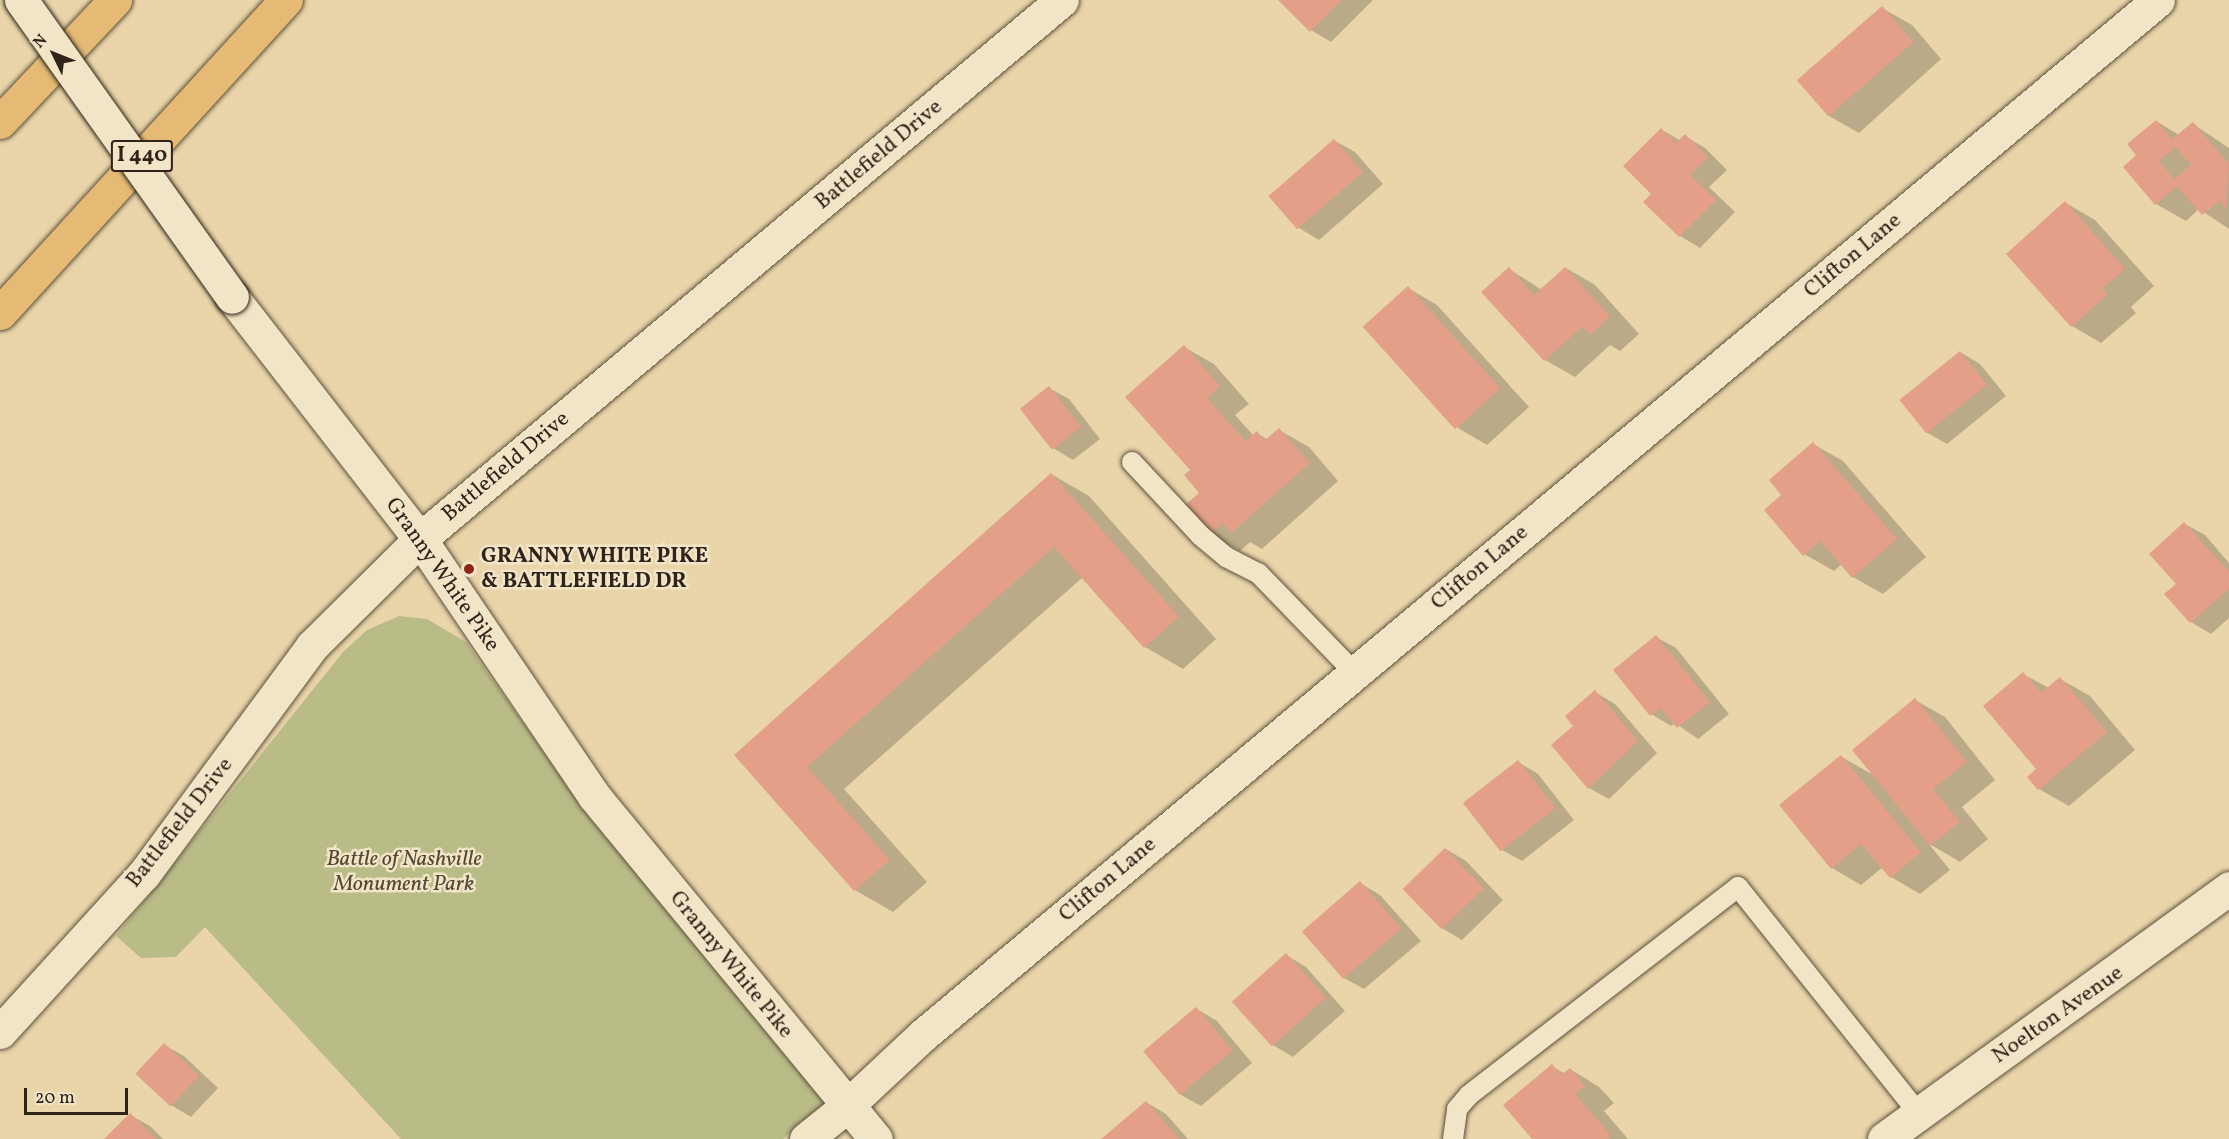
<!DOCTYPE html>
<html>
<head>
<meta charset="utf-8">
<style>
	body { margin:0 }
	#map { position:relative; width:2229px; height:1139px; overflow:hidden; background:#e9d5a9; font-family:Vollkorn,serif }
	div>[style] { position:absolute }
	.green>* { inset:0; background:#b9bc86 }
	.shadow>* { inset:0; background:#0003 }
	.building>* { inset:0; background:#e49f89; transform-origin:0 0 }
	.roads { filter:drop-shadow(0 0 2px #5e503e) drop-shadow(0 0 2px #5e503e) }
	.lane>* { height:20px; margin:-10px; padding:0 10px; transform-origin:10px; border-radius:10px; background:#f1e4c7 }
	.street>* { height:33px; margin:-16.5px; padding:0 16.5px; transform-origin:16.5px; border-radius:16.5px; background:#f1e4c7 }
	.secondary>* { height:33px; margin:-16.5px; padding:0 16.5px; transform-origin:16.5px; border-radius:16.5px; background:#f1e4c7 }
	.highway>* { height:33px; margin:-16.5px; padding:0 16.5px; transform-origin:16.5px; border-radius:16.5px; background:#e4ba74 }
	.bridges { filter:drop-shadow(0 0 2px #30241a) drop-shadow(0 0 2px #30241a) }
	.secondary-bridge>* { height:33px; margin:-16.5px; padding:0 16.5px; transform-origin:16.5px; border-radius:16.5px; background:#f1e4c7 }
	.dots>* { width:16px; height:16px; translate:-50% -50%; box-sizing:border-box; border:3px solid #f1e4c7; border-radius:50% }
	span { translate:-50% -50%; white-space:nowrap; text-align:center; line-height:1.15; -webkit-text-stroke:5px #f1e4c7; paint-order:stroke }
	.shield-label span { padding:2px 4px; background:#f1e4c7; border:2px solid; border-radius:4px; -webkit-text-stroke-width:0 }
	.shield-label { font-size:21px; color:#30241a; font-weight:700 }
	.street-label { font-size:22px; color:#30241a }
	.poi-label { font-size:22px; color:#30241a; font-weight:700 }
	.left { translate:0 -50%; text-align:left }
	.park-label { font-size:22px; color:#524a35; font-style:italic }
	.north { position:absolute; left:24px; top:24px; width:60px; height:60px; -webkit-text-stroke:4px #f1e4c7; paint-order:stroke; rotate:313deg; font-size:16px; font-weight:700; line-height:24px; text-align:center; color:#30241a }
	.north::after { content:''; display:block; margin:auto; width:21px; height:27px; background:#30241a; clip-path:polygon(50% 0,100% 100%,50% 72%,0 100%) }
	.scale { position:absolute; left:24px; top:1088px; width:104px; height:27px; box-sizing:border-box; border:3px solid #30241a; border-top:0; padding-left:8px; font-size:18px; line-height:21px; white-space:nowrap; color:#30241a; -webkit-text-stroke:4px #f1e4c7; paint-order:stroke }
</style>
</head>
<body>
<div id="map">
	<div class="green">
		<div style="clip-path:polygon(399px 616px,427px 619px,466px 642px,578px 801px,826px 1103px,783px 1139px,401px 1139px,205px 927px,176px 957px,141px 958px,116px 936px,343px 652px,367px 630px)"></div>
	</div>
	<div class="shadow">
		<div style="clip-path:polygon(1280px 0,1373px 0,1331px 42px,1311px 30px)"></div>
		<div style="clip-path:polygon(1882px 8px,1912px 25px,1941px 59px,1859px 133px,1829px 116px)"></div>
		<div style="clip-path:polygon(2156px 121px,2179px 135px,2193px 124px,2229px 148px,2229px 229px,2199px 209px,2186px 221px,2156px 204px,2139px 155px)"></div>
		<div style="clip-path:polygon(1662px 130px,1681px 141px,1685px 136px,1705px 148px,1727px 170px,1709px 187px,1735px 212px,1700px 248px,1680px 236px)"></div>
		<div style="clip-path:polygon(1335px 141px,1355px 152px,1383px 184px,1319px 240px,1299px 228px)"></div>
		<div style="clip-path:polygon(2066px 203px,2095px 220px,2154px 286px,2131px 307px,2136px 313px,2101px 343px,2072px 326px)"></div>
		<div style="clip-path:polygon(1566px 268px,1595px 285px,1639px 334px,1620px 351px,1610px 345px,1575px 377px,1545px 360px,1483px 292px,1509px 269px,1542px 290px)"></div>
		<div style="clip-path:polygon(1408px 288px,1437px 305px,1529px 407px,1487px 445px,1458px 428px)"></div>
		<div style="clip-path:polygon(1184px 347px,1214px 364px,1249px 404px,1235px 415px,1254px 436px,1257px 433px,1268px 440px,1279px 430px,1309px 447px,1338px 481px,1262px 549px,1250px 542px,1240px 551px,1210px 534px,1192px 470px)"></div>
		<div style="clip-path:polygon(1960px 352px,1980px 364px,2006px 396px,1947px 444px,1926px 432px,1901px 400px)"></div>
		<div style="clip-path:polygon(1049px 388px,1069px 399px,1100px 439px,1073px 460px,1053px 448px)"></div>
		<div style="clip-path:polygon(1813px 444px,1843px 461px,1926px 557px,1883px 594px,1853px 577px,1842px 564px,1834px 571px,1804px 554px,1784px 495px)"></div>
		<div style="clip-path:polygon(1051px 474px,1089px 496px,1216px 639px,1183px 669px,1145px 647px,1083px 577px,844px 789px,927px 882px,893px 912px,855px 890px,736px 755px)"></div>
		<div style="clip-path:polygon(2185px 524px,2205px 535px,2229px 563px,2229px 618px,2211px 634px,2191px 622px,2178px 584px)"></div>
		<div style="clip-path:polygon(1656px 637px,1676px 648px,1729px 714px,1698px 739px,1675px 723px,1671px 726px,1651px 714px)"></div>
		<div style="clip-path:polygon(2023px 674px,2049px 688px,2060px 679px,2090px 696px,2135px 750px,2069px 806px,2039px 789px)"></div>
		<div style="clip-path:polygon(1595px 692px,1615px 704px,1657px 753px,1609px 799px,1589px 788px,1575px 726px)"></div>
		<div style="clip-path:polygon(1915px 700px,1945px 717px,1995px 780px,1962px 807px,1988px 839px,1960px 862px,1928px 843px,1950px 870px,1920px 894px,1891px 877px,1883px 867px,1861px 885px,1832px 868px,1842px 757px,1875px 776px)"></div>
		<div style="clip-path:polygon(1518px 762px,1538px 774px,1574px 820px,1522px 861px,1502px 850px)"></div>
		<div style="clip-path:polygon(1446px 849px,1466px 861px,1503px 900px,1462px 940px,1442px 928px,1404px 889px)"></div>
		<div style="clip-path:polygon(1360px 883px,1380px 895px,1421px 941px,1364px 989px,1344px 978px)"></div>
		<div style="clip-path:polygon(1286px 955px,1306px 967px,1345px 1011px,1293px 1057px,1273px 1045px,1234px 1002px)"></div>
		<div style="clip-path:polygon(1197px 1009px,1217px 1021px,1252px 1063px,1201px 1106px,1181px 1095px)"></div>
		<div style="clip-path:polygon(164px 1045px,184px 1056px,218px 1088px,191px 1117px,171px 1105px)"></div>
		<div style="clip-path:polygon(1552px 1066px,1565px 1074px,1570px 1069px,1599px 1087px,1614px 1103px,1604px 1111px,1628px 1139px,1534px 1139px)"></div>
		<div style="clip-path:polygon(1146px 1102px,1166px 1114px,1188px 1139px,1103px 1139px)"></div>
		<div style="clip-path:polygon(130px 1115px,150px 1126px,163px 1139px,106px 1139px)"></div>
	</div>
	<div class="building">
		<div style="clip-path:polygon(1278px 0,1341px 0,1310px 32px)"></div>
		<div style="left:1882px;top:6px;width:48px;height:113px;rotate:49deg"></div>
		<div style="clip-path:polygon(evenodd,2156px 120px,2172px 139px,2193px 122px,2227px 162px,2229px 160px,2226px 208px,2220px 201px,2202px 215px,2177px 186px,2155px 205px,2123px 167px,2136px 155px,2127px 144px,2156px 120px,2175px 147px,2191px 165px,2174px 179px,2159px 161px,2175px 147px)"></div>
		<div style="clip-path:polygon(1661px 128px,1676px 143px,1685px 134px,1708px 157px,1690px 175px,1716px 200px,1679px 237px,1643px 202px,1651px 194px,1623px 166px)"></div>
		<div style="left:1334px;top:139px;width:44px;height:87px;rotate:49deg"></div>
		<div style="clip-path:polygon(2065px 201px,2125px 269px,2102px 289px,2107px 295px,2071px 327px,2006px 254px)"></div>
		<div style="clip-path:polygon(1509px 267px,1534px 295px,1565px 267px,1610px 316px,1590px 335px,1582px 327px,1544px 361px,1481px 292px)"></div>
		<div style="left:1408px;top:286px;width:138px;height:61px;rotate:48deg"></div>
		<div style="clip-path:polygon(1184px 345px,1220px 386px,1207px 398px,1245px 441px,1257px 431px,1264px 441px,1279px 428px,1310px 463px,1231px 533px,1223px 523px,1209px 535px,1184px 506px,1199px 493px,1184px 475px,1190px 470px,1125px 397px)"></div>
		<div style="left:1960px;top:351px;width:43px;height:78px;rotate:51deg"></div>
		<div style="left:1049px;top:386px;width:52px;height:37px;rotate:52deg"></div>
		<div style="clip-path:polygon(1813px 442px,1897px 539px,1852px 578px,1820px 541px,1803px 556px,1764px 510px,1781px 495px,1769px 480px)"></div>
		<div style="clip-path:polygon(1051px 473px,1179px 617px,1144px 648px,1054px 547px,807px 767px,890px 860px,854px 891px,734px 755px)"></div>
		<div style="clip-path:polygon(2184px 522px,2229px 572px,2229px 589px,2190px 623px,2164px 594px,2176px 584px,2149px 554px)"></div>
		<div style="clip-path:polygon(1656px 635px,1710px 702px,1677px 728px,1660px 708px,1650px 716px,1613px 670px)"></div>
		<div style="clip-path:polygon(2023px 672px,2041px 693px,2060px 677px,2107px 732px,2038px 790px,2027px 777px,2036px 769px,1983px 706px)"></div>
		<div style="clip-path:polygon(1595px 690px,1638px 741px,1588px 789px,1551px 745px,1573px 726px,1565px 716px)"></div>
		<div style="clip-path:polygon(1915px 698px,1967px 762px,1933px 789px,1960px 822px,1930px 846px,1852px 750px)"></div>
		<div style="clip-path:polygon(1841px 755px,1921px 852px,1890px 878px,1861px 844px,1831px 869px,1779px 805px)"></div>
		<div style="left:1518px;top:760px;width:61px;height:70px;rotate:52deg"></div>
		<div style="left:1445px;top:848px;width:56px;height:59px;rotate:46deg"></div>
		<div style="left:1360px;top:881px;width:63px;height:77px;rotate:49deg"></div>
		<div style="left:1286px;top:953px;width:60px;height:73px;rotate:48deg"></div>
		<div style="left:1196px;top:1007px;width:57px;height:69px;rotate:50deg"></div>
		<div style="left:164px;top:1043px;width:48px;height:42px;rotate:43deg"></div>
		<div style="clip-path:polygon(1552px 1064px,1561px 1075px,1570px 1068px,1585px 1086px,1575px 1094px,1609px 1133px,1609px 1139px,1532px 1139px,1503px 1105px)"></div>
		<div style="clip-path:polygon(1146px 1101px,1179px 1139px,1101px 1139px)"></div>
		<div style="clip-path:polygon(130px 1113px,156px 1139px,104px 1139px)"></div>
	</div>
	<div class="roads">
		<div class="lane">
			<div style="left:1132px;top:462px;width:101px;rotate:47deg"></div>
			<div style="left:1201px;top:536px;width:33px;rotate:40deg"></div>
			<div style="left:1226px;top:557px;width:36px;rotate:27deg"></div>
			<div style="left:1258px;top:573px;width:139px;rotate:45.9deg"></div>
			<div style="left:1453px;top:1139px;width:30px;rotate:-82deg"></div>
			<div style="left:1457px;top:1109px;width:18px;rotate:-49deg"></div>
			<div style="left:1469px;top:1095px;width:340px;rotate:-37.7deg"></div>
			<div style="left:1738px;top:887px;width:290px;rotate:51.4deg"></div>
		</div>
		<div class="street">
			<div style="left:0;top:1032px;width:214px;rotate:-47.7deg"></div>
			<div style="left:144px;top:874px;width:283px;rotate:-53.6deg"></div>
			<div style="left:312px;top:646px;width:152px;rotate:-44.7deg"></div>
			<div style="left:420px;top:539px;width:838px;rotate:-40.02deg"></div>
			<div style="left:806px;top:1139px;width:53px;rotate:-38.8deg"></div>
			<div style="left:847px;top:1106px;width:104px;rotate:-43.1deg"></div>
			<div style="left:923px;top:1035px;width:1611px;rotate:-39.96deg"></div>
			<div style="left:1884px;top:1139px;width:427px;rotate:-36deg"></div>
		</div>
		<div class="secondary">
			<div style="left:232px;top:297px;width:306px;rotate:52.2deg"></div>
			<div style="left:420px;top:539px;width:310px;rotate:55.9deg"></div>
			<div style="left:594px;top:796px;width:444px;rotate:50.6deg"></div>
		</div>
		<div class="highway">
			<div style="left:0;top:122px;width:168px;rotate:-46.7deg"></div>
			<div style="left:0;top:313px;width:424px;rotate:-47.6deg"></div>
		</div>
	</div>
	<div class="bridges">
		<div class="secondary-bridge">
			<div style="left:21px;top:0;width:364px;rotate:54.6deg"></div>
		</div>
	</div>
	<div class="dots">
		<div style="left:469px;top:569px;background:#8f2418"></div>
	</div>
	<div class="shield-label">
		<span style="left:142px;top:156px">I 440</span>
	</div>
	<div class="street-label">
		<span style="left:879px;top:155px;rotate:-40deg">Battlefield Drive</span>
		<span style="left:1853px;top:256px;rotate:-40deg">Clifton Lane</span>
		<span style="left:506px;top:467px;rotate:-40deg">Battlefield Drive</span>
		<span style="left:1480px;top:568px;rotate:-40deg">Clifton Lane</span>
		<span style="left:442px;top:575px;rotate:55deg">Granny White Pike</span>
		<span style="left:180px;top:823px;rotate:-52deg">Battlefield Drive</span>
		<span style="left:1108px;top:880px;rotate:-40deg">Clifton Lane</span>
		<span style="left:731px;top:965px;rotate:51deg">Granny White Pike</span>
		<span style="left:2058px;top:1015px;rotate:-35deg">Noelton Avenue</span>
	</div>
	<div class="poi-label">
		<span class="left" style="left:481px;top:569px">GRANNY WHITE PIKE<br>&amp; BATTLEFIELD DR</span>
	</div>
	<div class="park-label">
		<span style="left:404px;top:872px">Battle of Nashville<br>Monument Park</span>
	</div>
	<div class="north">N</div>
	<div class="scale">20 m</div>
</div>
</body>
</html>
